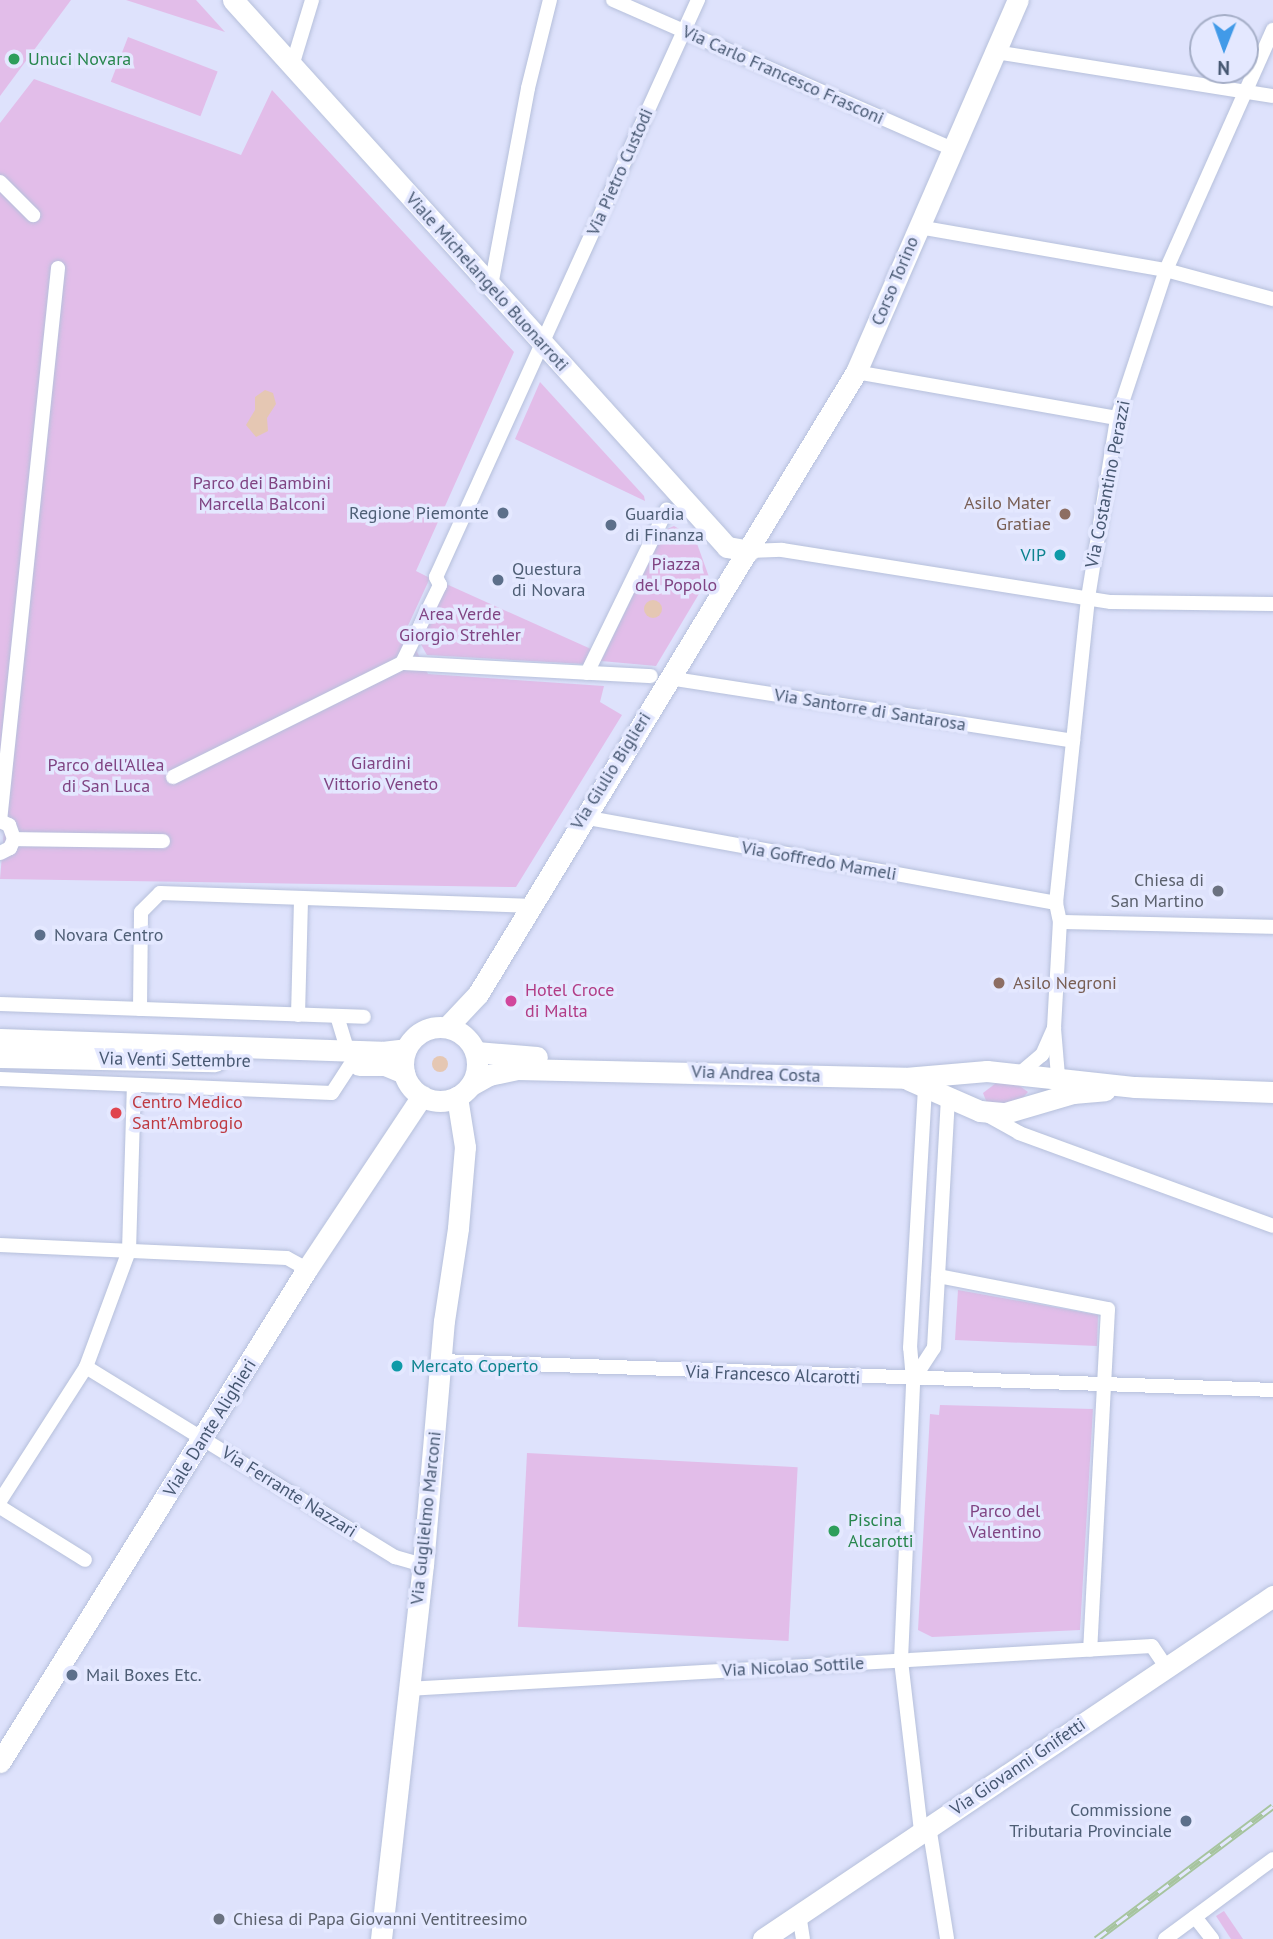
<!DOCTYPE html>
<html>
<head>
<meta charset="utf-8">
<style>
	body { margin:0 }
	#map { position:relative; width:1273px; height:1939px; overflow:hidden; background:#dee2fc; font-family:"PT Sans",sans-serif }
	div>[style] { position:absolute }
	.green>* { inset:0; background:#e2bde9; transform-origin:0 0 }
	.water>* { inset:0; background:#e5c7b3 }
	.round { border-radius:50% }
	.roads { filter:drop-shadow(0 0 2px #b6c0db) drop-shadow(0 0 2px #b6c0db) }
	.street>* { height:14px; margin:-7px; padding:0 7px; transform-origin:7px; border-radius:7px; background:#fff }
	.secondary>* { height:21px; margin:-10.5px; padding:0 10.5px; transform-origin:10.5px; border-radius:10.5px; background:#fff }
	.secondary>.ring { margin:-10.5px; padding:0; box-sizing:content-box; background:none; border:21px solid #fff; border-radius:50% }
	.rail>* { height:7px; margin-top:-3.5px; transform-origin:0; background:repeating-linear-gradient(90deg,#e4e8ff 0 13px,#a6c49e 0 26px); box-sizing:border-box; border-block:2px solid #a6c49e }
	.dots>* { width:19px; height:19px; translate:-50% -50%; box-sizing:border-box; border:4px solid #e4e8ff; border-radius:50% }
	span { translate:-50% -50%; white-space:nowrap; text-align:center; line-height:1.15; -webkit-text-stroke:7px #e4e8ff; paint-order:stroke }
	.leisure-label { font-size:18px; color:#27864d }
	.left { translate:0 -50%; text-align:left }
	.street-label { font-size:18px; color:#475872 }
	.park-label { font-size:18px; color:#804483 }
	.education-label { font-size:18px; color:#785e54 }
	.right { translate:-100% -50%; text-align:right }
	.service-label { font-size:18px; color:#4e5e75 }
	.culture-label { font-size:18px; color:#0d838f }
	.worship-label { font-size:18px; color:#5b616d }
	.hotel-label { font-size:18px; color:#b23c85 }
	.health-label { font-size:18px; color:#be3a42 }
	.north { position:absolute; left:1189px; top:14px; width:70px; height:70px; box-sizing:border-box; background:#e4e8ff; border:2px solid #a5aec7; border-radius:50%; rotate:181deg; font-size:19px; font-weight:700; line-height:28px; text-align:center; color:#475872 }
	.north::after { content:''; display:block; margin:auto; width:24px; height:32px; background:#419ae8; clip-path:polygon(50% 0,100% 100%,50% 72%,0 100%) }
</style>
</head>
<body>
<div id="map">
	<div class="green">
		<div style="clip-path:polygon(0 0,71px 0,0 96px)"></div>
		<div style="clip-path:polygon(126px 0,196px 0,225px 32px)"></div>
		<div style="left:128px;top:37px;width:96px;height:48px;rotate:21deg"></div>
		<div style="clip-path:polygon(34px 79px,241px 155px,272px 90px,514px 352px,416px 571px,430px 578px,406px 630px,428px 674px,604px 686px,600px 702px,622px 715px,516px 887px,0 879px,4px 831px,0 829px,0 123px)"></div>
		<div style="clip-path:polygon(540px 382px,644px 496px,645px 501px,515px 439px)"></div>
		<div style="clip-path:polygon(674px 526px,695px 538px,709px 577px,656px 666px,601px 661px,665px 530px)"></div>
		<div style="clip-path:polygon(444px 583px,591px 649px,584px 664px,427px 655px,418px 639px)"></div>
		<div style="clip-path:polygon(996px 1083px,1017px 1084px,1028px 1092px,1018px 1103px,987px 1103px,983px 1093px)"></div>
		<div style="clip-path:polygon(958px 1290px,1098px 1315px,1097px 1346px,955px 1340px)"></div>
		<div style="clip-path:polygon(940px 1405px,1093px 1409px,1080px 1630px,932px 1637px,918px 1630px,930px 1414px,939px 1415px)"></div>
		<div style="left:527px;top:1453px;width:271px;height:174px;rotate:3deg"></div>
		<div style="clip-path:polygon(1224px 1911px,1243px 1939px,1231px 1939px,1216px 1916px)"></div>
	</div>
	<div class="water">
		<div style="clip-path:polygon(265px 390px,273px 393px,276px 404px,267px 418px,268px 431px,256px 437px,246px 425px,255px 410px,255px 397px)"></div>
		<div class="round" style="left:644px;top:600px;width:18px;height:18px"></div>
		<div class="round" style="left:432px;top:1056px;width:16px;height:16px"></div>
	</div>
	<div class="roads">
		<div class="street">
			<div style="left:613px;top:0;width:371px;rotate:23.7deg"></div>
			<div style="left:995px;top:52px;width:281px;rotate:9deg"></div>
			<div style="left:292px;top:66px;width:69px;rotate:-73.1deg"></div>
			<div style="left:0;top:182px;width:47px;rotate:45deg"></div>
			<div style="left:919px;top:227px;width:251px;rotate:9.9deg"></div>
			<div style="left:1166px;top:270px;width:111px;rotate:15.2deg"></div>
			<div style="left:491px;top:286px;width:201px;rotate:-79.4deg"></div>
			<div style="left:528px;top:88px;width:91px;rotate:-76deg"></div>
			<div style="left:856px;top:372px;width:265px;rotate:10deg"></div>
			<div style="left:749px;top:551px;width:33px;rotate:-2deg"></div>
			<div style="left:782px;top:550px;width:333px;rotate:9deg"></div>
			<div style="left:1111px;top:602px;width:162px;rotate:0.7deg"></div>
			<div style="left:402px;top:663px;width:87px;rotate:-64deg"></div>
			<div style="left:440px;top:585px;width:9px;rotate:-117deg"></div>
			<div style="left:436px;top:577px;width:634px;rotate:-65.58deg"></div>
			<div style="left:587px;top:673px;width:182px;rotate:-64deg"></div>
			<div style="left:668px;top:678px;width:410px;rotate:8.8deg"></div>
			<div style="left:173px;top:777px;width:256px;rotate:-26.5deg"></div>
			<div style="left:402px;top:663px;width:249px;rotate:3deg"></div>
			<div style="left:583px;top:817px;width:481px;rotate:10.3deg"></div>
			<div style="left:0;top:821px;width:556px;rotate:-84.01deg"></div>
			<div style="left:0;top:821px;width:10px;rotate:24deg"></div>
			<div style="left:9px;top:825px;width:15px;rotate:70deg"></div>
			<div style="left:14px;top:839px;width:10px;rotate:114deg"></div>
			<div style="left:10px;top:848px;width:11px;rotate:153deg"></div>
			<div style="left:14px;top:839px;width:149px;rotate:0.8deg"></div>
			<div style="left:1060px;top:922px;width:213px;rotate:1.3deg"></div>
			<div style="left:0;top:1004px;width:364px;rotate:2deg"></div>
			<div style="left:140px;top:1009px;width:97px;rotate:-89.4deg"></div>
			<div style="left:141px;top:912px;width:27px;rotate:-45deg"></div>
			<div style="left:160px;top:893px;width:368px;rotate:2deg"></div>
			<div style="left:298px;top:1015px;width:117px;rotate:-88.5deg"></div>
			<div style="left:337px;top:1016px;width:37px;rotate:73deg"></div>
			<div style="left:1019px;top:1074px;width:30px;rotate:-40deg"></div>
			<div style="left:1042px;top:1055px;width:30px;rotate:-66deg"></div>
			<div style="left:1058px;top:1076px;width:48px;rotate:-94.8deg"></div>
			<div style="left:1054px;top:1028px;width:106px;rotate:-86.8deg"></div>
			<div style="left:1060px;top:922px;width:19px;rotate:-102deg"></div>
			<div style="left:1056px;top:903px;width:307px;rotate:-84deg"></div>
			<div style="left:1088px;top:598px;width:182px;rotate:-80.8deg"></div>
			<div style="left:1117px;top:418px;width:156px;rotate:-71.7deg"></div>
			<div style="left:1166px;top:270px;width:263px;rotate:-66deg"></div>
			<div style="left:0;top:1079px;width:332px;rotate:2.4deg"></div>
			<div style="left:332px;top:1093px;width:33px;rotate:-57deg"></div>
			<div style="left:987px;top:1115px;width:37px;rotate:29deg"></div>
			<div style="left:1019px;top:1133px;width:270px;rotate:20.1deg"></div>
			<div style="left:0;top:1245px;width:287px;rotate:2.6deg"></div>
			<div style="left:287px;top:1258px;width:23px;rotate:29deg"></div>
			<div style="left:938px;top:1276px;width:173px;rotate:11deg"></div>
			<div style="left:1108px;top:1309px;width:341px;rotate:93deg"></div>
			<div style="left:440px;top:1361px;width:834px;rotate:1.99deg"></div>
			<div style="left:86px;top:1367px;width:363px;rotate:31.6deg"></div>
			<div style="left:395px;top:1557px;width:29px;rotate:16deg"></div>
			<div style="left:913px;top:1380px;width:38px;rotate:-57deg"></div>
			<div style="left:934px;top:1348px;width:251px;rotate:-86.8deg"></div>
			<div style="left:0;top:1501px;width:159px;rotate:-57.3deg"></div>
			<div style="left:86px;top:1367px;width:124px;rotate:-69.7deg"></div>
			<div style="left:129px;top:1251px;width:166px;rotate:-88.3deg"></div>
			<div style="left:0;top:1507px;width:100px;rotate:31.9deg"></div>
			<div style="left:407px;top:1689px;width:746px;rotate:-3.3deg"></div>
			<div style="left:1152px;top:1646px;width:27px;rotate:56deg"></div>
			<div style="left:929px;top:1826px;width:114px;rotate:80.9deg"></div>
			<div style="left:921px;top:1831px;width:172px;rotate:-96.7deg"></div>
			<div style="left:901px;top:1660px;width:280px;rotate:-87.5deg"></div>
			<div style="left:913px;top:1380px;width:32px;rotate:-95deg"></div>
			<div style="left:910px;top:1348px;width:261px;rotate:-86.7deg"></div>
			<div style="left:799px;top:1914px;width:25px;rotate:81deg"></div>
			<div style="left:1195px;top:1917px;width:28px;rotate:52deg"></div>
			<div style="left:1165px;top:1939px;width:134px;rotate:-36.5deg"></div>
		</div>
		<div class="secondary">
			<div style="left:233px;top:0;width:737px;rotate:47.91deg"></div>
			<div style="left:727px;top:547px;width:22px;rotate:10deg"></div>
			<div class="ring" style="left:403px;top:1027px;width:53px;height:53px"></div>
			<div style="left:447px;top:1027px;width:45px;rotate:-46.8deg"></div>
			<div style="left:478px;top:994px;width:728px;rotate:-58.71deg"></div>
			<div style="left:856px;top:372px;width:406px;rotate:-66.5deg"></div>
			<div style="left:0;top:1039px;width:382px;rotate:1.9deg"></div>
			<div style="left:382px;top:1052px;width:24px;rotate:-7deg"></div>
			<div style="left:476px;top:1052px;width:61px;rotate:4.7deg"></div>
			<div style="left:0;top:1057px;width:215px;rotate:1.1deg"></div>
			<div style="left:359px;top:1065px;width:26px"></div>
			<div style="left:385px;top:1065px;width:21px;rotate:23deg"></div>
			<div style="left:909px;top:1080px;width:77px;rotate:23.6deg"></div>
			<div style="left:980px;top:1111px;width:25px;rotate:5deg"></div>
			<div style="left:1005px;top:1113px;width:71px;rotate:-16.4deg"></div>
			<div style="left:1073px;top:1093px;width:32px;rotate:-5deg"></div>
			<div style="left:471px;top:1085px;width:21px;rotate:-29deg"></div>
			<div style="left:489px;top:1075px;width:29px;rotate:-12deg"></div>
			<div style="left:517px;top:1069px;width:388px;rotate:1.3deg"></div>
			<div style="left:905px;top:1078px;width:82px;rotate:-4.9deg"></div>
			<div style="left:987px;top:1071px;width:149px;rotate:6.2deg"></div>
			<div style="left:1135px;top:1087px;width:138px;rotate:2.1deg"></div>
			<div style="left:0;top:1762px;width:581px;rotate:-58.09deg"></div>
			<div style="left:307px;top:1269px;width:208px;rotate:-56.4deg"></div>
			<div style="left:381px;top:1939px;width:376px;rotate:-83.6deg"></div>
			<div style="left:423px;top:1565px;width:245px;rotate:-85.1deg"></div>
			<div style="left:444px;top:1321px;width:94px;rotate:-81.4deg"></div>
			<div style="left:458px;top:1228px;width:81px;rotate:-85.1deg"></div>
			<div style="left:465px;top:1147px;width:51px;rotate:-99.1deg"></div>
			<div style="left:763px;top:1939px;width:615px;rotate:-33.92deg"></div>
		</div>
	</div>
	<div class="rail">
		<div style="left:1096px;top:1939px;width:221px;rotate:-36.9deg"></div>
	</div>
	<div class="dots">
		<div style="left:14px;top:59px;background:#2e9e5b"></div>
		<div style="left:503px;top:513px;background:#5c6f8a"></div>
		<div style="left:1065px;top:514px;background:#8d6e63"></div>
		<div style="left:611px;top:525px;background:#5c6f8a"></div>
		<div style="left:1060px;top:555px;background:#0f9aa8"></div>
		<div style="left:498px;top:580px;background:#5c6f8a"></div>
		<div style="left:1218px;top:891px;background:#6b7280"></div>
		<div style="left:40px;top:935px;background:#5c6f8a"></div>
		<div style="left:999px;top:983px;background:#8d6e63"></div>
		<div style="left:511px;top:1001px;background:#d1479c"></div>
		<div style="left:116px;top:1113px;background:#e0444e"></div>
		<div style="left:397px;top:1366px;background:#0f9aa8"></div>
		<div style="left:834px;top:1531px;background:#2e9e5b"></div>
		<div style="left:72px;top:1675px;background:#5c6f8a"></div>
		<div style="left:1186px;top:1821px;background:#5c6f8a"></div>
		<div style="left:219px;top:1919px;background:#6b7280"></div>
	</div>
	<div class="leisure-label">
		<span class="left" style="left:28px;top:59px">Unuci Novara</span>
		<span class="left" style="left:848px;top:1531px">Piscina<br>Alcarotti</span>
	</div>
	<div class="street-label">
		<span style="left:783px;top:75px;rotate:24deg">Via Carlo Francesco Frasconi</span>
		<span style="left:620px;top:172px;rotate:-66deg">Via Pietro Custodi</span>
		<span style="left:895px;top:281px;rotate:-67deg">Corso Torino</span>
		<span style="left:487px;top:282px;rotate:48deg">Viale Michelangelo Buonarroti</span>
		<span style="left:1108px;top:484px;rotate:-79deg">Via Costantino Perazzi</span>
		<span style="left:870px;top:710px;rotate:9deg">Via Santorre di Santarosa</span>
		<span style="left:611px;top:771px;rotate:-58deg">Via Giulio Biglieri</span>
		<span style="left:819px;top:861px;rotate:10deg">Via Goffredo Mameli</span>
		<span style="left:175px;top:1060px;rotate:1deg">Via Venti Settembre</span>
		<span style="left:756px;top:1074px;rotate:2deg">Via Andrea Costa</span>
		<span style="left:773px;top:1375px;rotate:2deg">Via Francesco Alcarotti</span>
		<span style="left:210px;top:1428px;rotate:-58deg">Viale Dante Alighieri</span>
		<span style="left:289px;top:1492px;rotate:32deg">Via Ferrante Nazzari</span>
		<span style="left:426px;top:1518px;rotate:-84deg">Via Guglielmo Marconi</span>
		<span style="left:793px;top:1667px;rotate:-3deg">Via Nicolao Sottile</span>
		<span style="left:1018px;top:1767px;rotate:-34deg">Via Giovanni Gnifetti</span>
	</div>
	<div class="park-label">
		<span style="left:262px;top:494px">Parco dei Bambini<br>Marcella Balconi</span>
		<span style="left:676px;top:575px">Piazza<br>del Popolo</span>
		<span style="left:460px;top:625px">Area Verde<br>Giorgio Strehler</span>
		<span style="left:381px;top:774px">Giardini<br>Vittorio Veneto</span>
		<span style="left:106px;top:776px">Parco dell'Allea<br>di San Luca</span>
		<span style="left:1005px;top:1522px">Parco del<br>Valentino</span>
	</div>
	<div class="education-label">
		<span class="right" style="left:1051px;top:514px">Asilo Mater<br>Gratiae</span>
		<span class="left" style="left:1013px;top:983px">Asilo Negroni</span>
	</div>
	<div class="service-label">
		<span class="right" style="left:489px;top:513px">Regione Piemonte</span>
		<span class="left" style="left:625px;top:525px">Guardia<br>di Finanza</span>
		<span class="left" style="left:512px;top:580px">Questura<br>di Novara</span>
		<span class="left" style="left:54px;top:935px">Novara Centro</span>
		<span class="left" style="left:86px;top:1675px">Mail Boxes Etc.</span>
		<span class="right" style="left:1172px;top:1821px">Commissione<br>Tributaria Provinciale</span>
	</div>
	<div class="culture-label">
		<span class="right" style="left:1046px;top:555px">VIP</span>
		<span class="left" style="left:411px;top:1366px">Mercato Coperto</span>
	</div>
	<div class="worship-label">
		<span class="right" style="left:1204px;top:891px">Chiesa di<br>San Martino</span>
		<span class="left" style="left:233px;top:1919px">Chiesa di Papa Giovanni Ventitreesimo</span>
	</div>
	<div class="hotel-label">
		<span class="left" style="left:525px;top:1001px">Hotel Croce<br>di Malta</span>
	</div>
	<div class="health-label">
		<span class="left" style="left:132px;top:1113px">Centro Medico<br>Sant'Ambrogio</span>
	</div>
	<div class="north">N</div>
</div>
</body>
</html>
